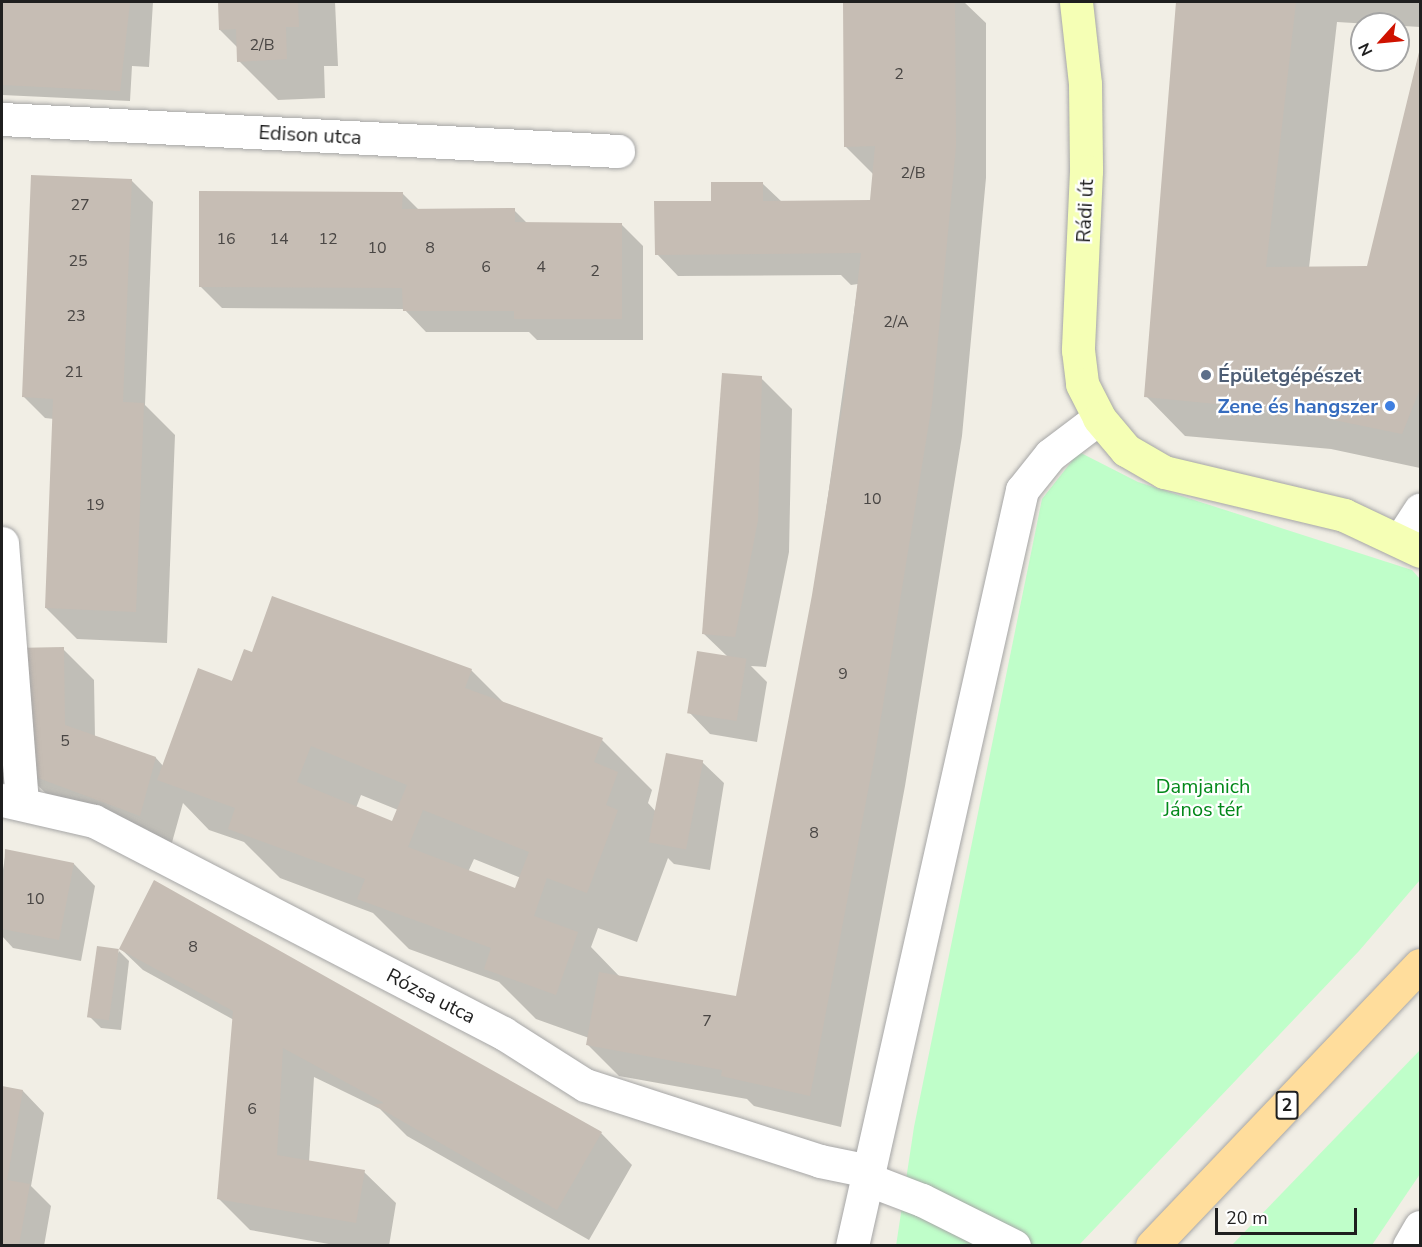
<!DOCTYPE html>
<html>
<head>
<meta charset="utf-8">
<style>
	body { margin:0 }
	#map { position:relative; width:1422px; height:1247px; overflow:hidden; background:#f1eee5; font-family:"Nunito Sans",sans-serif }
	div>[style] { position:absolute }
	.park>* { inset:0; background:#bffec9 }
	.shadow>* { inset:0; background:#0003 }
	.building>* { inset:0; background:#c6bdb4; transform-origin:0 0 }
	.roads { filter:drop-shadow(0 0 2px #a6a6a6) drop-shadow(0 0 2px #a6a6a6) }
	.street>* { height:33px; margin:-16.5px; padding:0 16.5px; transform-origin:16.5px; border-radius:16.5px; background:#fff }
	.secondary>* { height:33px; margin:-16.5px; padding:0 16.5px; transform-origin:16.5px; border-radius:16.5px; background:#f5ffb5 }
	.primary>* { height:33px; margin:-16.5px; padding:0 16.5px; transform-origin:16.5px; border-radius:16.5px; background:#ffdd9c }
	.dots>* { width:16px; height:16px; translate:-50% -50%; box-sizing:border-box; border:3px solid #fff; border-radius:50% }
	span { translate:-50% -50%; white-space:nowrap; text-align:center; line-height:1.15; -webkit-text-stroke:4.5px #fff; paint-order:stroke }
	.number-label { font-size:16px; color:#494644 }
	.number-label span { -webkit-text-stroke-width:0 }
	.shield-label span { padding:2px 4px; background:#fff; border:2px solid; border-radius:4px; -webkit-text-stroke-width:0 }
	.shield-label { font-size:18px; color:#1f1f1f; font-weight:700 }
	.street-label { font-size:20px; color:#1f1f1f }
	.service-label { font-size:20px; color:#4e5e75; font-weight:700 }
	.left { translate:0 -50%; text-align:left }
	.shop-label { font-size:20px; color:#366cbe; font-weight:700 }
	.right { translate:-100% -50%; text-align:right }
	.park-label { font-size:20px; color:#028819 }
	.frame { position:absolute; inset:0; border:3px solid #1f1f1f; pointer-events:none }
	.north { position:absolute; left:1350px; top:12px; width:60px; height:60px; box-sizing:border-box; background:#fff; border:2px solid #a5a5a5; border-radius:50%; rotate:243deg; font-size:16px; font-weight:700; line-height:24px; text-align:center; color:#1f1f1f }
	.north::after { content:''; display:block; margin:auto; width:21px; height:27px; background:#cf1200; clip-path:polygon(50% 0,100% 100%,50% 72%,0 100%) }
	.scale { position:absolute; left:1215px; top:1208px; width:142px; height:27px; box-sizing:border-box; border:3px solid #1f1f1f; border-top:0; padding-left:8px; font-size:18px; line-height:21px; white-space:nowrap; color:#1f1f1f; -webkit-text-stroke:4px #fff; paint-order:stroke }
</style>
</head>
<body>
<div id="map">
	<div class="park">
		<div style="clip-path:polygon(1079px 452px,1138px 482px,1412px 570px,1420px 579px,1420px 880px,1359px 951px,1079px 1245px,896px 1246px,914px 1127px,1042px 499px)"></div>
		<div style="clip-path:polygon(1420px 1050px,1420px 1174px,1372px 1245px,1232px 1245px)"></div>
	</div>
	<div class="shadow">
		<div style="clip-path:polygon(2px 2px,153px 2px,149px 67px,132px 66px,130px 101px,2px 95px)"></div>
		<div style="clip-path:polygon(219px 2px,335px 2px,338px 66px,324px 66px,325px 98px,278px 100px,239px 61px,238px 48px,220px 30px)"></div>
		<div style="clip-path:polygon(evenodd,844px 2px,964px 2px,986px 23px,986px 178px,962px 436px,905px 786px,841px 1127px,754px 1106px,747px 1099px,619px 1076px,588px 1045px,589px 1038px,536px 1019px,499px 982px,409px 949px,373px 913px,280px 878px,244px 842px,209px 830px,183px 803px,171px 846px,55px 802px,30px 778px,2px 791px,2px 624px,21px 650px,63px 649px,94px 680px,95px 738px,156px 758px,164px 767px,253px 654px,471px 670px,505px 704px,602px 740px,652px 790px,648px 803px,657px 813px,702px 762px,724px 783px,710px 870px,674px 864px,668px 858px,637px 942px,598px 928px,591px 947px,621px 978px,737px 998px,814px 595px,858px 284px,851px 285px,841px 275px,678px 276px,657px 254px,712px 203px,763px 184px,782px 202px,871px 202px,874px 175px,845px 146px,844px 2px,361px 795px,398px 810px,393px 823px,356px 808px,361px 795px,844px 2px,474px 859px,521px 878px,516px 890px,468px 872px,474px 859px)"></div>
		<div style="clip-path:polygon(1177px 2px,1420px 2px,1420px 27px,1337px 22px,1309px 268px,1368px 268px,1420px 50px,1420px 468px,1331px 449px,1185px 436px,1146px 396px)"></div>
		<div style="clip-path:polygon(131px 180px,153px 202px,145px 405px,175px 435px,167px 643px,77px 639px,46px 608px,54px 419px,45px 418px,24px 397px)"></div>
		<div style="clip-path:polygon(402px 193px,419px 210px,514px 210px,528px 224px,621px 224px,643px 246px,643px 340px,537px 340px,529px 332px,426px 332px,404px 309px,222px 308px,200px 286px)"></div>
		<div style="clip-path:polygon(761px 378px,792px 409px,789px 552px,766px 667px,751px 666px,767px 682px,757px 742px,710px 734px,689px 712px,728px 657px,703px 633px)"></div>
		<div style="clip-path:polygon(6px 851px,74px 864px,95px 886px,81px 961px,13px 948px,2px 936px,2px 876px)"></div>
		<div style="clip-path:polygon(121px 949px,348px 992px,601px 1133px,632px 1165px,589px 1240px,407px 1136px,380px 1109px,314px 1077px,309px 1162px,364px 1172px,396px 1203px,389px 1246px,340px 1246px,250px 1230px,219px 1199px,234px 1020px,143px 970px)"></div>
		<div style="clip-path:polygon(119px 951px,129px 961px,121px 1030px,101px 1028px,90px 1017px)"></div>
		<div style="clip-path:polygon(2px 1088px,23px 1091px,44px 1113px,31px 1186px,51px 1206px,44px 1246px,2px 1246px)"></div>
	</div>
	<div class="building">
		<div style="clip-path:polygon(2px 2px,130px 2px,120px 91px,2px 85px)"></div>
		<div style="clip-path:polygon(218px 2px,298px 2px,299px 27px,286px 27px,287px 59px,237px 62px,236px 29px,219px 30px)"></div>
		<div style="clip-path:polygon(843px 2px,955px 2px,956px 146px,932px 404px,875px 754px,810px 1096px,721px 1076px,722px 1070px,586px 1045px,599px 972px,736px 996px,812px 595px,845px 390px,861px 253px,655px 255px,654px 201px,711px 201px,711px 182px,763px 182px,763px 201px,870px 200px,875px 146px,844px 147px)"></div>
		<div style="clip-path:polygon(1176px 2px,1296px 2px,1266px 267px,1367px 266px,1420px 48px,1420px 389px,1402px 434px,1290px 411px,1144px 397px)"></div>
		<div style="clip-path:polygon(31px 175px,132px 179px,123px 402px,144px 403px,136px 612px,45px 608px,53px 399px,22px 397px)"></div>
		<div style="clip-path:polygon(199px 191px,403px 192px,402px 209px,515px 208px,515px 222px,622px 223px,622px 319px,514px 319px,514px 311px,403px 311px,402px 288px,199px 287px)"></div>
		<div style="clip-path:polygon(722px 373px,762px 376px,758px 520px,735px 637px,702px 634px)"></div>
		<div style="clip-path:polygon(evenodd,272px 596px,472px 669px,465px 688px,603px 738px,594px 762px,618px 772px,606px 805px,618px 810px,587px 893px,547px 878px,534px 916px,578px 932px,556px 995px,484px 969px,491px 948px,357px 899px,365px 879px,228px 829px,235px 808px,157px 780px,198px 668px,232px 681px,244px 649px,252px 652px,272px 596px,311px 746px,407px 785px,392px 821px,297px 782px,311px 746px,272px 596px,423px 810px,529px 852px,515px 888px,408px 847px,423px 810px)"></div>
		<div style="clip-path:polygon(64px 647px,65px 725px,156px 757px,140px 816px,22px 772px,13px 648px)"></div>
		<div style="left:697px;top:651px;width:50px;height:63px;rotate:9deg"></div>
		<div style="left:666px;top:753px;width:38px;height:91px;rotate:11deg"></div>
		<div style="clip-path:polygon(5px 849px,74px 863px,59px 940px,2px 929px)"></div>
		<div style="clip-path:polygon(154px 880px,602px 1132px,557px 1210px,374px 1105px,384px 1103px,283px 1048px,277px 1155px,365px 1170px,356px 1223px,217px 1199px,233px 1011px,119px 949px)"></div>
		<div style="left:97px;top:946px;width:22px;height:72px;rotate:8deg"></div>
		<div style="clip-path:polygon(2px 1086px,23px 1090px,7px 1180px,30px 1184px,19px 1245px,2px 1245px)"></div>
	</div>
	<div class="roads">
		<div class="street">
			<div style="left:2px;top:119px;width:617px;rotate:2.97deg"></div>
			<div style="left:1401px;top:539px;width:35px;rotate:-57deg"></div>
			<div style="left:2px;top:543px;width:260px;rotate:85.6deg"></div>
			<div style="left:2px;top:800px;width:94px;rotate:12.9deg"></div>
			<div style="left:94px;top:821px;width:461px;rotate:27.4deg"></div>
			<div style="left:503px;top:1033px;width:97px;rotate:32.4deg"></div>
			<div style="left:585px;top:1085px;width:247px;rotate:17.9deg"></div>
			<div style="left:820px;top:1161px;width:50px;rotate:11.5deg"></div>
			<div style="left:867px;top:1179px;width:59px;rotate:20.9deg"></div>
			<div style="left:922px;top:1200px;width:103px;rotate:26.6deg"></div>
			<div style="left:852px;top:1246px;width:775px;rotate:-77.33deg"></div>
			<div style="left:1022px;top:490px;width:45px;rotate:-51.3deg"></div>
			<div style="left:1050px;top:455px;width:61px;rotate:-37.1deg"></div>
			<div style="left:1409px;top:1246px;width:22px;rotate:-60deg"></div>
		</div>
		<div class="secondary">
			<div style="left:1076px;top:2px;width:82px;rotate:83.7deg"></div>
			<div style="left:1085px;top:84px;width:87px;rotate:89.3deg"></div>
			<div style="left:1086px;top:171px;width:179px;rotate:92.6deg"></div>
			<div style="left:1078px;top:350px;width:34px;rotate:83deg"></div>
			<div style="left:1082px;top:384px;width:38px;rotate:63deg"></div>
			<div style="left:1099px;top:418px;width:42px;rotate:49.8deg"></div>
			<div style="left:1126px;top:450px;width:44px;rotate:30.1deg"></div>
			<div style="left:1164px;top:472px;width:185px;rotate:13.4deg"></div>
			<div style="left:1344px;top:515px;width:84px;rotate:25.3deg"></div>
		</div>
		<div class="primary">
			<div style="left:1152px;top:1246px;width:388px;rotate:-46.4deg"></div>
		</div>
	</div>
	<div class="dots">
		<div style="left:1206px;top:375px;background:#5c6f8a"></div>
		<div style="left:1390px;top:406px;background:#3f7fe0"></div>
	</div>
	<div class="number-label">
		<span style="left:262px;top:45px">2/B</span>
		<span style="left:899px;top:74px">2</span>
		<span style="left:913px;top:173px">2/B</span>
		<span style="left:80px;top:205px">27</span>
		<span style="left:226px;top:239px">16</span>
		<span style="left:279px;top:239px">14</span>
		<span style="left:328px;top:239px">12</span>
		<span style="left:377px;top:248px">10</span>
		<span style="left:430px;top:248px">8</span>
		<span style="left:78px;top:261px">25</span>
		<span style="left:486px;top:267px">6</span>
		<span style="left:541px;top:267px">4</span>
		<span style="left:595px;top:271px">2</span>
		<span style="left:76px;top:316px">23</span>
		<span style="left:896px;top:322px">2/A</span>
		<span style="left:74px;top:372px">21</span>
		<span style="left:872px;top:499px">10</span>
		<span style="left:95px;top:505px">19</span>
		<span style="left:843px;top:674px">9</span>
		<span style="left:65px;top:741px">5</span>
		<span style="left:814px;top:833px">8</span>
		<span style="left:35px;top:899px">10</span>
		<span style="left:193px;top:947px">8</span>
		<span style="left:707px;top:1021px">7</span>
		<span style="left:252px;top:1109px">6</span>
	</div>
	<div class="shield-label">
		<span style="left:1287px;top:1105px">2</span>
	</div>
	<div class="street-label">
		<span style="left:310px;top:135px;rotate:3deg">Edison utca</span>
		<span style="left:1085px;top:211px;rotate:-87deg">Rádi út</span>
		<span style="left:431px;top:996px;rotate:27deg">Rózsa utca</span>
	</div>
	<div class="service-label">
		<span class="left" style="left:1218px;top:375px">Épületgépészet</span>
	</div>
	<div class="shop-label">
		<span class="right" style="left:1378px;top:406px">Zene és hangszer</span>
	</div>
	<div class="park-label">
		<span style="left:1203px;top:798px">Damjanich<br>János tér</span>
	</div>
	<div class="frame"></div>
	<div class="north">N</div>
	<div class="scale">20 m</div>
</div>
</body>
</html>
